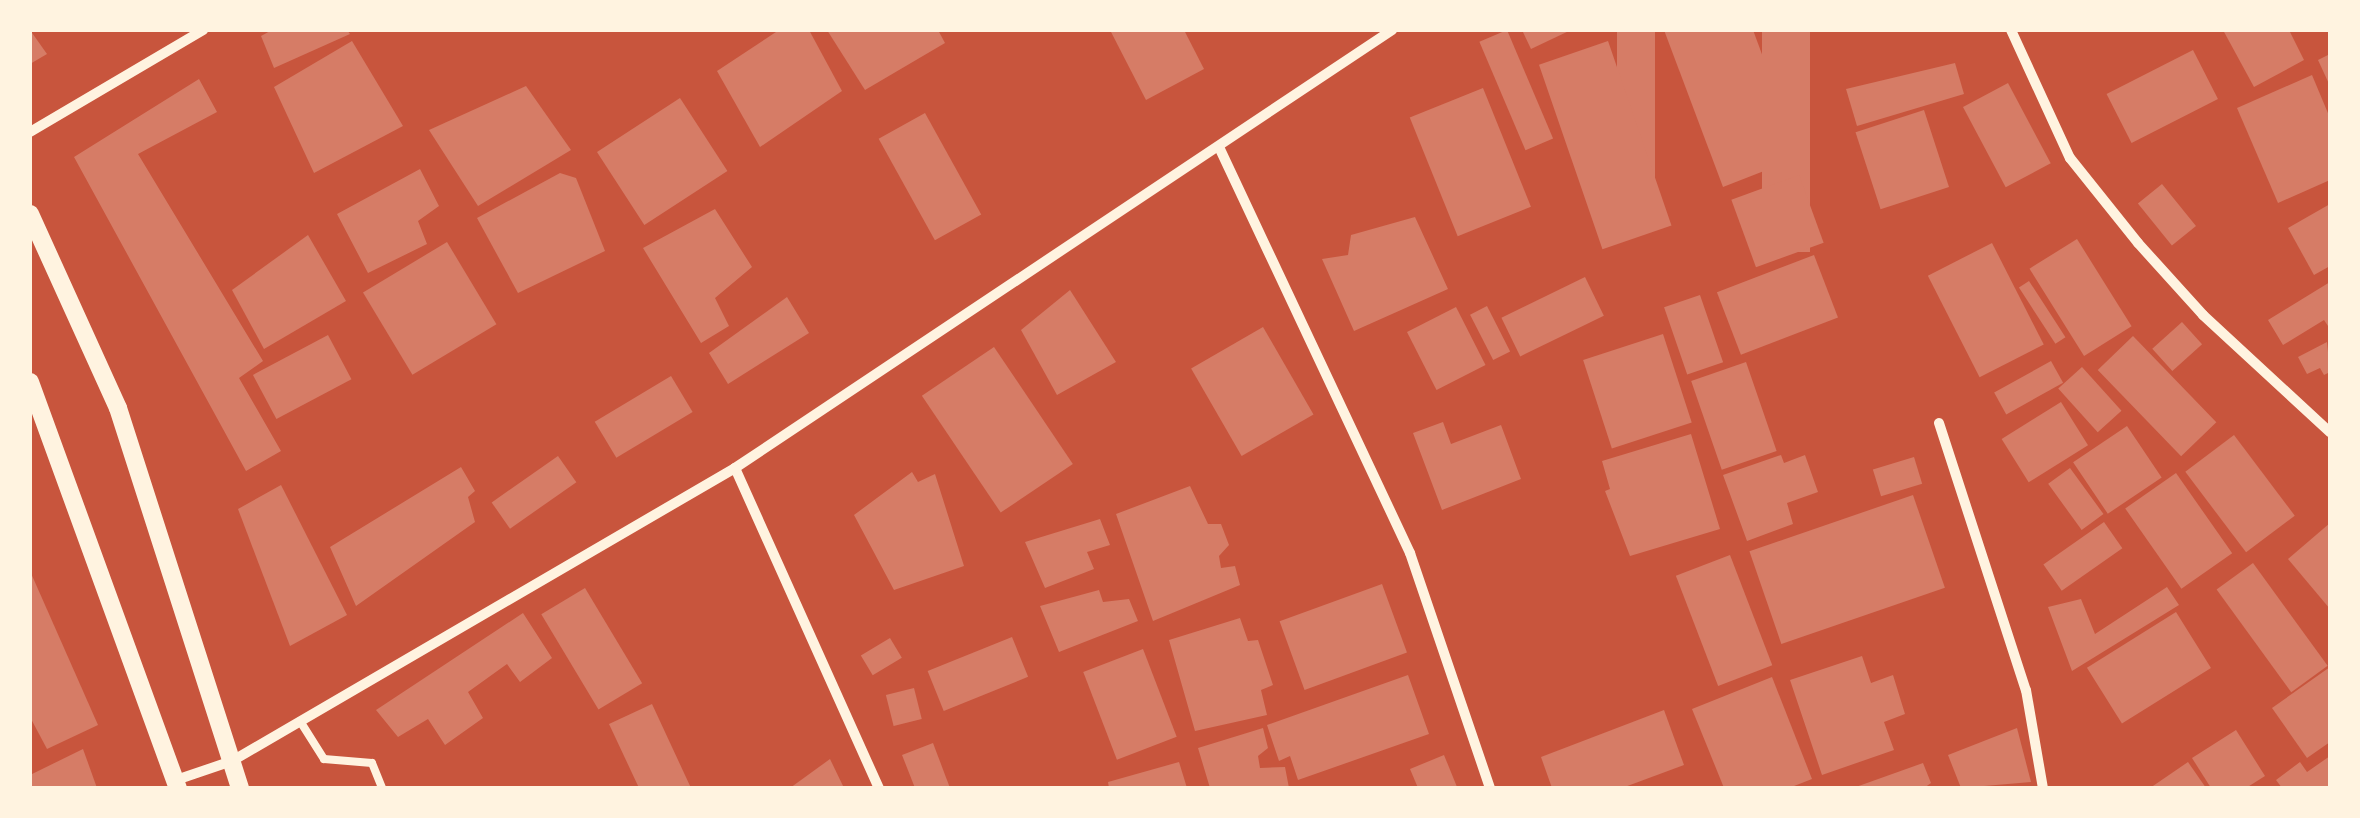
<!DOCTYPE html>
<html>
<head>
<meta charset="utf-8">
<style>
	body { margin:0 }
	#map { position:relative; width:2360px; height:818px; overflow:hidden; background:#c8553d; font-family:Montserrat,sans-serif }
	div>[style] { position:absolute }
	.building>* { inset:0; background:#d67c66; transform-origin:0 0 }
	.service>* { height:8px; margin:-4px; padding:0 4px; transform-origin:4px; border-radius:4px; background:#fff3e0 }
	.minor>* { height:10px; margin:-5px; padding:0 5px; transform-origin:5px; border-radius:5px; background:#fff3e0 }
	.tertiary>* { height:18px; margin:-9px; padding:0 9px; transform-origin:9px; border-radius:9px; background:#fff3e0 }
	span { translate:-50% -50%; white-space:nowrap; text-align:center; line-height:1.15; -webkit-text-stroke:8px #fff3e0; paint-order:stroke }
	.frame { position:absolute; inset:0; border:32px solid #fff3e0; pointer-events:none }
</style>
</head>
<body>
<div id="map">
	<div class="building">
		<div style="clip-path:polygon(30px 30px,47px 54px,30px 64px)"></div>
		<div style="clip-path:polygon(272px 30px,347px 30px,350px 34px,274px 68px,261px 36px)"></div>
		<div style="clip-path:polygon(779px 30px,809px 30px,842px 91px,760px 147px,717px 71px)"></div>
		<div style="clip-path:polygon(827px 30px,938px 30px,945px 43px,865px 90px)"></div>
		<div style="clip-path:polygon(1110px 30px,1184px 30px,1204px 69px,1146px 100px)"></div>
		<div style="left:1507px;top:30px;width:118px;height:30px;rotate:67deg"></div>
		<div style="clip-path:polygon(1522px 30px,1571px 30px,1531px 49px)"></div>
		<div style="left:1617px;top:30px;width:38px;height:186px"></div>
		<div style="clip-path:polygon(1664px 30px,1753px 30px,1800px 157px,1723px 187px)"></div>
		<div style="left:1762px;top:30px;width:48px;height:222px"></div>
		<div style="clip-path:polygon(2223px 30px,2289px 30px,2304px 60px,2254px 87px)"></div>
		<div style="clip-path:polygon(352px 41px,403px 126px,314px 173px,274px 87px)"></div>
		<div style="left:1608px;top:41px;width:195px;height:73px;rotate:71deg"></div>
		<div style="left:2193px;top:50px;width:55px;height:97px;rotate:63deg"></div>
		<div style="clip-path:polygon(2330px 54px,2330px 86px,2318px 60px)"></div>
		<div style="clip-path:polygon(1955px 63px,1964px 94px,1857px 126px,1846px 89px)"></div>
		<div style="clip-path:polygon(2312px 75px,2330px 118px,2330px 180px,2278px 203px,2237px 108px)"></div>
		<div style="clip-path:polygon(199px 79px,217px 112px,138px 154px,263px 361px,239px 378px,281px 451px,246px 471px,74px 157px)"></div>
		<div style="left:2008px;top:83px;width:91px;height:51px;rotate:62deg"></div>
		<div style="clip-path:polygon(526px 86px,571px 150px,478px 206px,429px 130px)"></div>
		<div style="left:1483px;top:88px;width:128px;height:79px;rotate:68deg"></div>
		<div style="left:680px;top:98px;width:87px;height:99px;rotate:57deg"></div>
		<div style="left:1924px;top:110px;width:81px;height:72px;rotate:72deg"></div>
		<div style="left:925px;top:113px;width:116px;height:53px;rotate:61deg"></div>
		<div style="clip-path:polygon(420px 169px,439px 206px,418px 221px,427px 244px,368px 273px,337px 214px)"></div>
		<div style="clip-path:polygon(560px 173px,576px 178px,605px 251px,518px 293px,477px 218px)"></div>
		<div style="left:1799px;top:175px;width:72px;height:72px;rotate:70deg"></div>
		<div style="left:2162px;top:184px;width:54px;height:31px;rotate:51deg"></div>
		<div style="clip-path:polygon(2330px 204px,2330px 266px,2314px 275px,2288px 228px)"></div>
		<div style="clip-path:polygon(715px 209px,752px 267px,715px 298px,729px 326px,701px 343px,643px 248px)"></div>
		<div style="clip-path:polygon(1415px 217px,1448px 289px,1354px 331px,1322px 259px,1348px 255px,1351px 235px)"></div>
		<div style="clip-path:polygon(308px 235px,346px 301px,264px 349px,232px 290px)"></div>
		<div style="left:2077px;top:239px;width:103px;height:56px;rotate:58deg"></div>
		<div style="left:447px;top:242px;width:96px;height:98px;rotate:59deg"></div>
		<div style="left:1992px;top:243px;width:114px;height:72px;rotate:63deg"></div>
		<div style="left:1814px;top:255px;width:67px;height:104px;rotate:69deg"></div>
		<div style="left:1585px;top:277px;width:43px;height:93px;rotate:64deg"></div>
		<div style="left:2029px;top:281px;width:67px;height:12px;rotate:57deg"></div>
		<div style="clip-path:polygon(2330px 282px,2330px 329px,2324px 320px,2283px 345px,2268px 320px)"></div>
		<div style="clip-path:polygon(1070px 290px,1116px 362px,1057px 395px,1021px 330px)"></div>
		<div style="left:1700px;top:295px;width:71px;height:38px;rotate:71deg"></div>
		<div style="clip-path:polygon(787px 297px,809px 333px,728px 384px,709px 353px)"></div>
		<div style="left:1487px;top:306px;width:51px;height:19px;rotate:63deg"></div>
		<div style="left:1456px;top:307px;width:65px;height:55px;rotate:63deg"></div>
		<div style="left:2182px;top:322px;width:30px;height:40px;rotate:48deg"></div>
		<div style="left:1263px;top:327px;width:101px;height:83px;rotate:60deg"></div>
		<div style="left:1663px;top:334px;width:93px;height:84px;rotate:72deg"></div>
		<div style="left:328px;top:335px;width:50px;height:85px;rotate:62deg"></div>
		<div style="left:2133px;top:336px;width:120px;height:49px;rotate:46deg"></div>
		<div style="clip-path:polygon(2327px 342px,2330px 372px,2324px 375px,2320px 368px,2307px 374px,2298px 357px)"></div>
		<div style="left:994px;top:347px;width:141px;height:87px;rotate:56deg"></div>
		<div style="left:2051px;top:361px;width:25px;height:65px;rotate:61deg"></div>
		<div style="left:1746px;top:362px;width:94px;height:58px;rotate:71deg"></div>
		<div style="left:2082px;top:367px;width:59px;height:32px;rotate:48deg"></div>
		<div style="left:671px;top:376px;width:42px;height:89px;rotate:59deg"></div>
		<div style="left:2061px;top:402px;width:51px;height:70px;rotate:58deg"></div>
		<div style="clip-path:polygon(1443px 422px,1451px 444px,1501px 425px,1521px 479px,1442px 510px,1413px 433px)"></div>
		<div style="left:2127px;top:426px;width:62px;height:65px;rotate:56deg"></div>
		<div style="clip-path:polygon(1691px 434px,1720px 529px,1630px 556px,1605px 491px,1610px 489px,1602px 461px)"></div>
		<div style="left:2234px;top:435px;width:101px;height:61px;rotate:53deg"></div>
		<div style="clip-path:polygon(1781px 455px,1784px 463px,1805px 455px,1818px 492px,1787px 503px,1793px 524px,1747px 541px,1723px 475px)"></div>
		<div style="left:558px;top:456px;width:32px;height:81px;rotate:55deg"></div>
		<div style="left:1914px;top:457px;width:28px;height:43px;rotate:73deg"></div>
		<div style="clip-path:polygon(461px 467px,475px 491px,468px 497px,475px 522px,356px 606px,330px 547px)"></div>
		<div style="left:2070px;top:468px;width:57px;height:27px;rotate:54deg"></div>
		<div style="clip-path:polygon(912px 472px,918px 482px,935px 474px,964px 566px,894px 590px,854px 515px)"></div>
		<div style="left:2176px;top:473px;width:98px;height:62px;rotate:55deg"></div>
		<div style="clip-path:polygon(281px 485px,347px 615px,290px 646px,238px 509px)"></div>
		<div style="clip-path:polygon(1190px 486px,1208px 524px,1221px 524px,1229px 545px,1219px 556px,1221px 568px,1235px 566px,1240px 585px,1153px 621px,1116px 514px)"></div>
		<div style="left:1913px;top:495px;width:98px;height:173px;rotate:71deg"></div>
		<div style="clip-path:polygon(1100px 519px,1110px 545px,1087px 552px,1094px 569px,1045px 588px,1025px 542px)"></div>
		<div style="left:2104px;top:522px;width:32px;height:74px;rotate:55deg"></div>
		<div style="clip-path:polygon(2330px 523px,2330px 609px,2288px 559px)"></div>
		<div style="left:1730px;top:555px;width:118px;height:58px;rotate:69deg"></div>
		<div style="left:2253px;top:563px;width:127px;height:45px;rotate:54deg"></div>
		<div style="clip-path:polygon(30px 571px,98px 725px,47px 749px,30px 717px)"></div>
		<div style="left:1382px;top:584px;width:73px;height:109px;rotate:70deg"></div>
		<div style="clip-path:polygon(2167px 587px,2179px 605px,2072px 671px,2048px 607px,2081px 599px,2095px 634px)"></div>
		<div style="left:585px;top:588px;width:111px;height:51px;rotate:59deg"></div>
		<div style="clip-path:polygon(1099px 590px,1103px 602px,1129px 599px,1138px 621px,1059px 652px,1040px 606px)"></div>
		<div style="left:2176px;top:612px;width:66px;height:105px;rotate:58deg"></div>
		<div style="clip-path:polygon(523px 613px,552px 658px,520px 682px,507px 664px,468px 692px,483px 718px,445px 745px,428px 719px,398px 737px,376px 710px)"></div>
		<div style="clip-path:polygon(1240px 618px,1248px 641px,1258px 640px,1273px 685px,1261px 690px,1267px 715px,1195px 731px,1169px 640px)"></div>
		<div style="left:1012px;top:637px;width:43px;height:91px;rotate:68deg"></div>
		<div style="left:890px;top:638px;width:23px;height:34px;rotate:59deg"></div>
		<div style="left:1143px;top:649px;width:94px;height:64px;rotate:69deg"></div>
		<div style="clip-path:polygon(1862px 656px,1871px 683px,1893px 675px,1905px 714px,1884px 722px,1894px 750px,1822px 775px,1790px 680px)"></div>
		<div style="clip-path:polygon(2330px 667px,2330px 742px,2307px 758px,2272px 708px)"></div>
		<div style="clip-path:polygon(1408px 675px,1429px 734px,1298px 780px,1290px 756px,1279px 761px,1267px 725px)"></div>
		<div style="clip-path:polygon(1772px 677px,1812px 779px,1789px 788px,1724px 788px,1692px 709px)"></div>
		<div style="left:914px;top:688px;width:32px;height:29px;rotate:76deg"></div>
		<div style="clip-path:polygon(652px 704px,691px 788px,639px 788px,609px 724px)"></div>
		<div style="clip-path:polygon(1664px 710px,1684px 765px,1622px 788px,1552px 788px,1541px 757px)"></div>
		<div style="clip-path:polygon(1263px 728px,1268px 748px,1258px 756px,1260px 768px,1285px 767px,1289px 788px,1210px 788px,1198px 748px)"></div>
		<div style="clip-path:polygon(2017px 728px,2031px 782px,1961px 788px,1948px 755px)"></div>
		<div style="clip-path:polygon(2236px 730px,2265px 776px,2246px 788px,2211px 788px,2192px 758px)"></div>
		<div style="clip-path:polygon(933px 743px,950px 788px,915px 788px,902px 755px)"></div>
		<div style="clip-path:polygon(83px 749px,97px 788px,30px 788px,30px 775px)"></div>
		<div style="clip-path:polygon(1444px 755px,1457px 787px,1418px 788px,1410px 769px)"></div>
		<div style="clip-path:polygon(2330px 756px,2330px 788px,2282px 788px,2276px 780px,2300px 762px,2307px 772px)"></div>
		<div style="clip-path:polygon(830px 759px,844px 788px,790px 788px)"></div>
		<div style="clip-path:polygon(1179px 762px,1187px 788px,1109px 788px,1108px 782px)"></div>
		<div style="clip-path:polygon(2188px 762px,2206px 788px,2150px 788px)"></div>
		<div style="clip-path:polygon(1923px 763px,1931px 783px,1924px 788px,1853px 788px)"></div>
	</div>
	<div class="service">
		<div style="left:300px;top:721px;width:45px;rotate:57.7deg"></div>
		<div style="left:324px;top:759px;width:48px;rotate:4.8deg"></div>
		<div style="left:372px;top:763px;width:27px;rotate:68deg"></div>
	</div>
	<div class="minor">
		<div style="left:2011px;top:30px;width:141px;rotate:65.3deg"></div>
		<div style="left:2070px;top:158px;width:109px;rotate:51.3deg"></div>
		<div style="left:2138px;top:243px;width:97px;rotate:47.9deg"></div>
		<div style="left:2203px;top:315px;width:173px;rotate:42.7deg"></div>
		<div style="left:30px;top:132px;width:201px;rotate:-30.5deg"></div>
		<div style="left:1219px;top:147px;width:449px;rotate:64.8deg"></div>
		<div style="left:1410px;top:553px;width:248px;rotate:71.2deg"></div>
		<div style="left:1939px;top:423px;width:281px;rotate:72deg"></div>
		<div style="left:2026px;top:690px;width:99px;rotate:80.2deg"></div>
		<div style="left:735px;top:468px;width:351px;rotate:65.8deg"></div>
		<div style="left:176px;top:780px;width:59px;rotate:-18.7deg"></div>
		<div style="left:232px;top:761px;width:582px;rotate:-30.22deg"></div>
		<div style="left:735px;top:468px;width:790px;rotate:-33.69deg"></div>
	</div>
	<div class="tertiary">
		<div style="left:30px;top:214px;width:213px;rotate:65.6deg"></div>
		<div style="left:118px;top:408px;width:399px;rotate:72.2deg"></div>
		<div style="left:30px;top:382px;width:432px;rotate:70deg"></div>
	</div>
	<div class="frame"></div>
</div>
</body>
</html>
